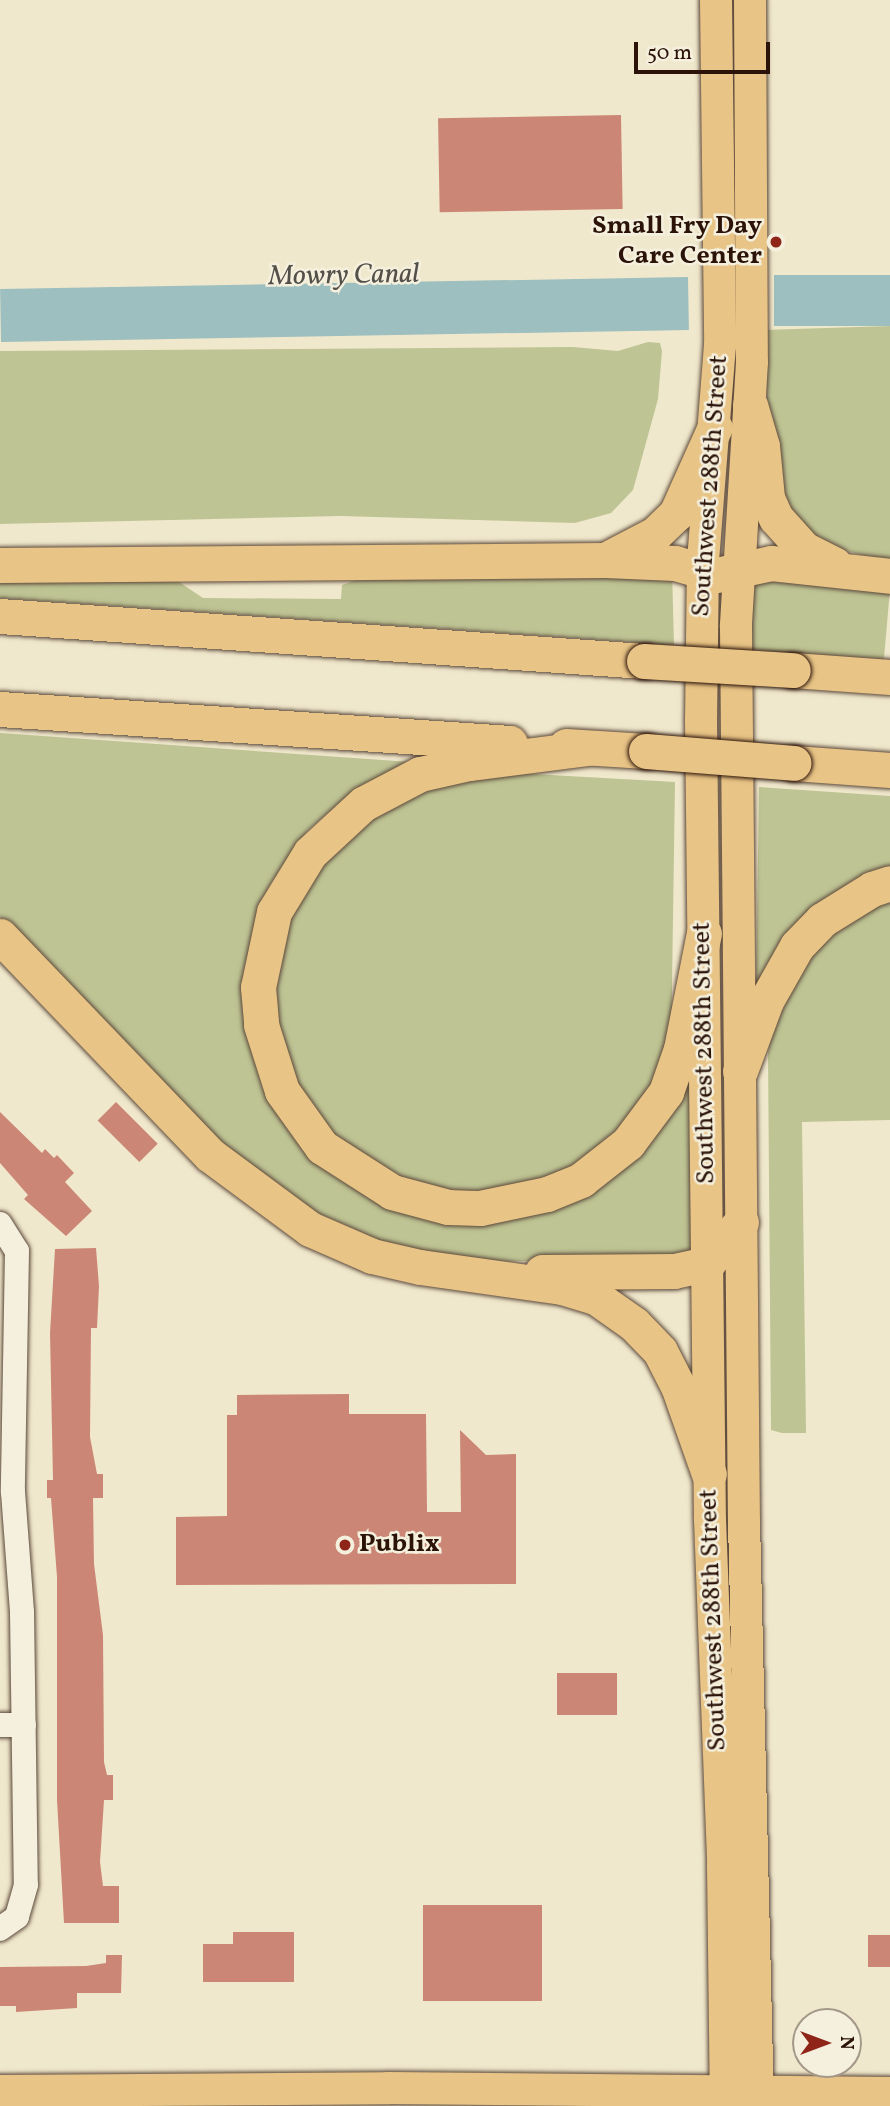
<!DOCTYPE html>
<html>
<head>
<meta charset="utf-8">
<style>
	body { margin:0 }
	#map { position:relative; width:890px; height:2106px; overflow:hidden; background:#f0e8cc; font-family:Vollkorn,serif }
	div>[style] { position:absolute }
	.green>* { inset:0; background:#bec494; transform-origin:0 0 }
	.water>* { inset:0; background:#9dbfbf; transform-origin:0 0 }
	.building>* { inset:0; background:#cc8675; transform-origin:0 0 }
	.roads { filter:drop-shadow(0 0 2px #5c483a) drop-shadow(0 0 2px #5c483a) }
	.minor>* { height:24px; margin:-12px; padding:0 12px; transform-origin:12px; border-radius:12px; background:#f5f0de }
	.major>* { height:32px; margin:-16px; padding:0 16px; transform-origin:16px; border-radius:16px; background:#e8c486 }
	.highway>* { height:35px; margin:-17.5px; padding:0 17.5px; transform-origin:17.5px; border-radius:17.5px; background:#e8c486 }
	.bridges { filter:drop-shadow(0 0 2px #2b1309) drop-shadow(0 0 2px #2b1309) }
	.highway-bridge>* { height:35px; margin:-17.5px; padding:0 17.5px; transform-origin:17.5px; border-radius:17.5px; background:#e8c486 }
	.dots>* { width:19px; height:19px; translate:-50% -50%; box-sizing:border-box; border:4px solid #f5f0de; border-radius:50% }
	span { translate:-50% -50%; white-space:nowrap; text-align:center; line-height:1.15; -webkit-text-stroke:5px #f5f0de; paint-order:stroke }
	.poi-label { font-size:26px; color:#2b1309; font-weight:700 }
	.right { translate:-100% -50%; text-align:right }
	.left { translate:0 -50%; text-align:left }
	.street-label { font-size:26px; color:#2b1309 }
	.water-label { font-size:28px; color:#534f49; font-style:italic }
	.north { position:absolute; left:792px; top:2008px; width:70px; height:70px; box-sizing:border-box; background:#f5f0de; border:2px solid #a49889; border-radius:50%; rotate:90deg; font-size:19px; font-weight:700; line-height:28px; text-align:center; color:#2b1309 }
	.north::after { content:''; display:block; margin:auto; width:24px; height:32px; background:#8f2418; clip-path:polygon(50% 0,100% 100%,50% 72%,0 100%) }
	.scale { position:absolute; left:634px; top:42px; width:136px; height:32px; box-sizing:border-box; border:4px solid #2b1309; border-top:0; padding-left:9px; font-size:21px; line-height:24px; white-space:nowrap; color:#2b1309; -webkit-text-stroke:5px #f5f0de; paint-order:stroke }
</style>
</head>
<body>
<div id="map">
	<div class="green">
		<div style="clip-path:polygon(890px 326px,890px 562px,828px 546px,790px 528px,771px 466px,763px 330px)"></div>
		<div style="clip-path:polygon(648px 342px,660px 343px,662px 351px,658px 399px,633px 490px,611px 513px,575px 523px,341px 516px,0 524px,0 351px,573px 347px,618px 351px)"></div>
		<div style="clip-path:polygon(672px 569px,674px 645px,0 598px,0 574px,176px 580px,203px 598px,341px 599px,342px 585px,356px 580px,357px 573px)"></div>
		<div style="left:755px;top:572px;width:136px;height:77px;rotate:5deg"></div>
		<div style="clip-path:polygon(0 733px,411px 762px,330px 811px,308px 830px,271px 883px,256px 919px,244px 974px,247px 1034px,263px 1088px,384px 1202px,549px 1204px,690px 1061px,695px 1255px,490px 1262px,387px 1244px,302px 1206px,214px 1136px,0 917px)"></div>
		<div style="clip-path:polygon(514px 773px,675px 782px,671px 1056px,633px 1125px,537px 1189px,426px 1192px,319px 1126px,285px 1059px,273px 994px,286px 923px,305px 885px,355px 829px,398px 801px,439px 785px)"></div>
		<div style="clip-path:polygon(759px 787px,890px 796px,890px 873px,756px 987px)"></div>
		<div style="clip-path:polygon(890px 894px,890px 1120px,802px 1122px,806px 1433px,782px 1433px,771px 1430px,768px 1052px,774px 1021px,818px 937px)"></div>
	</div>
	<div class="water">
		<div style="left:890px;top:275px;width:51px;height:116px;rotate:90deg"></div>
		<div style="left:688px;top:277px;width:53px;height:688px;rotate:89deg"></div>
	</div>
	<div class="building">
		<div style="left:621px;top:115px;width:94px;height:183px;rotate:89deg"></div>
		<div style="left:116px;top:1102px;width:59px;height:26px;rotate:45deg"></div>
		<div style="clip-path:polygon(0 1112px,42px 1153px,45px 1149px,54px 1158px,57px 1155px,74px 1173px,65px 1182px,92px 1211px,66px 1236px,24px 1199px,28px 1195px,0 1163px)"></div>
		<div style="clip-path:polygon(96px 1248px,99px 1286px,97px 1328px,91px 1328px,90px 1437px,97px 1474px,103px 1474px,103px 1498px,93px 1498px,94px 1564px,103px 1635px,104px 1762px,107px 1775px,113px 1775px,113px 1800px,104px 1800px,100px 1862px,103px 1886px,119px 1886px,119px 1923px,64px 1923px,57px 1800px,57px 1577px,51px 1498px,47px 1498px,47px 1480px,53px 1480px,50px 1333px,55px 1249px)"></div>
		<div style="clip-path:polygon(349px 1394px,349px 1414px,426px 1414px,427px 1512px,461px 1512px,460px 1430px,486px 1455px,516px 1454px,516px 1584px,176px 1585px,176px 1517px,227px 1516px,227px 1415px,237px 1415px,237px 1395px)"></div>
		<div style="left:557px;top:1673px;width:60px;height:42px"></div>
		<div style="left:542px;top:1905px;width:96px;height:119px;rotate:90deg"></div>
		<div style="clip-path:polygon(233px 1932px,294px 1932px,294px 1982px,203px 1982px,203px 1944px,233px 1944px)"></div>
		<div style="left:890px;top:1935px;width:32px;height:22px;rotate:90deg"></div>
		<div style="clip-path:polygon(106px 1955px,122px 1955px,121px 1993px,77px 1993px,77px 2008px,16px 2012px,16px 2006px,0 2006px,0 1967px,86px 1966px,106px 1963px)"></div>
	</div>
	<div class="roads">
		<div class="minor">
			<div style="left:0;top:1224px;width:32px;rotate:58deg"></div>
			<div style="left:17px;top:1251px;width:241px;rotate:91deg"></div>
			<div style="left:13px;top:1492px;width:120px;rotate:85.7deg"></div>
			<div style="left:22px;top:1612px;width:273px;rotate:89.2deg"></div>
			<div style="left:26px;top:1885px;width:33px;rotate:106deg"></div>
			<div style="left:17px;top:1917px;width:21px;rotate:145deg"></div>
			<div style="left:0;top:1725px;width:24px"></div>
		</div>
		<div class="major">
			<div style="left:716px;top:0;width:345px;rotate:89.3deg"></div>
			<div style="left:720px;top:345px;width:217px;rotate:94.5deg"></div>
			<div style="left:703px;top:561px;width:159px;rotate:90.7deg"></div>
			<div style="left:701px;top:720px;width:800px;rotate:89.36deg"></div>
			<div style="left:710px;top:1520px;width:345px;rotate:87.8deg"></div>
			<div style="left:723px;top:1865px;width:241px;rotate:89.3deg"></div>
			<div style="left:750px;top:0;width:362px;rotate:89.7deg"></div>
			<div style="left:752px;top:362px;width:265px;rotate:93.5deg"></div>
			<div style="left:736px;top:627px;width:894px;rotate:89.49deg"></div>
			<div style="left:744px;top:1521px;width:585px;rotate:88.63deg"></div>
			<div style="left:0;top:2091px;width:388px;rotate:-0.4deg"></div>
			<div style="left:388px;top:2088px;width:502px;rotate:0.57deg"></div>
		</div>
		<div class="highway">
			<div style="left:750px;top:405px;width:43px;rotate:73.7deg"></div>
			<div style="left:762px;top:446px;width:52px;rotate:84.5deg"></div>
			<div style="left:767px;top:498px;width:22px;rotate:66deg"></div>
			<div style="left:776px;top:518px;width:42px;rotate:47.9deg"></div>
			<div style="left:804px;top:549px;width:34px;rotate:27deg"></div>
			<div style="left:607px;top:559px;width:54px;rotate:-27.5deg"></div>
			<div style="left:655px;top:534px;width:29px;rotate:-44deg"></div>
			<div style="left:676px;top:514px;width:95px;rotate:-65.9deg"></div>
			<div style="left:0;top:565px;width:605px;rotate:-0.47deg"></div>
			<div style="left:605px;top:560px;width:70px;rotate:2.5deg"></div>
			<div style="left:675px;top:563px;width:43px;rotate:16.3deg"></div>
			<div style="left:716px;top:575px;width:56px;rotate:-12.3deg"></div>
			<div style="left:771px;top:563px;width:120px;rotate:6.2deg"></div>
			<div style="left:0;top:616px;width:646px;rotate:4deg"></div>
			<div style="left:793px;top:670px;width:97px;rotate:4.1deg"></div>
			<div style="left:0;top:709px;width:511px;rotate:3.81deg"></div>
			<div style="left:566px;top:746px;width:80px;rotate:3.6deg"></div>
			<div style="left:588px;top:748px;width:120px;rotate:172.8deg"></div>
			<div style="left:469px;top:763px;width:50px;rotate:167.3deg"></div>
			<div style="left:420px;top:774px;width:64px;rotate:152.2deg"></div>
			<div style="left:363px;top:804px;width:72px;rotate:137.2deg"></div>
			<div style="left:310px;top:853px;width:69px;rotate:121.4deg"></div>
			<div style="left:274px;top:912px;width:77px;rotate:102deg"></div>
			<div style="left:258px;top:987px;width:38px;rotate:85deg"></div>
			<div style="left:261px;top:1025px;width:69px;rotate:72.3deg"></div>
			<div style="left:282px;top:1091px;width:69px;rotate:54.5deg"></div>
			<div style="left:322px;top:1147px;width:83px;rotate:32.7deg"></div>
			<div style="left:392px;top:1192px;width:58px;rotate:15deg"></div>
			<div style="left:448px;top:1207px;width:32px;rotate:2deg"></div>
			<div style="left:480px;top:1208px;width:68px;rotate:-11.8deg"></div>
			<div style="left:547px;top:1194px;width:37px;rotate:-22deg"></div>
			<div style="left:581px;top:1180px;width:60px;rotate:-38.2deg"></div>
			<div style="left:628px;top:1143px;width:64px;rotate:-53.3deg"></div>
			<div style="left:666px;top:1092px;width:46px;rotate:-70.8deg"></div>
			<div style="left:681px;top:1049px;width:118px;rotate:-78.8deg"></div>
			<div style="left:794px;top:763px;width:96px;rotate:4.2deg"></div>
			<div style="left:0;top:936px;width:303px;rotate:46.2deg"></div>
			<div style="left:210px;top:1155px;width:124px;rotate:36.5deg"></div>
			<div style="left:310px;top:1229px;width:68px;rotate:23.5deg"></div>
			<div style="left:372px;top:1256px;width:49px;rotate:12.9deg"></div>
			<div style="left:420px;top:1267px;width:143px;rotate:8deg"></div>
			<div style="left:562px;top:1287px;width:37px;rotate:17deg"></div>
			<div style="left:597px;top:1298px;width:45px;rotate:35.1deg"></div>
			<div style="left:634px;top:1324px;width:37px;rotate:46deg"></div>
			<div style="left:660px;top:1351px;width:39px;rotate:63deg"></div>
			<div style="left:678px;top:1386px;width:93px;rotate:70.6deg"></div>
			<div style="left:740px;top:1071px;width:75px;rotate:-69.6deg"></div>
			<div style="left:766px;top:1001px;width:63px;rotate:-60.6deg"></div>
			<div style="left:797px;top:946px;width:36px;rotate:-46deg"></div>
			<div style="left:822px;top:920px;width:59px;rotate:-31.8deg"></div>
			<div style="left:872px;top:889px;width:19px;rotate:-18deg"></div>
			<div style="left:542px;top:1272px;width:132px;rotate:-0.4deg"></div>
			<div style="left:674px;top:1271px;width:34px;rotate:-12deg"></div>
			<div style="left:707px;top:1264px;width:54px;rotate:-51deg"></div>
		</div>
	</div>
	<div class="bridges">
		<div class="highway-bridge">
			<div style="left:644px;top:661px;width:149px;rotate:3.5deg"></div>
			<div style="left:646px;top:751px;width:148px;rotate:4.6deg"></div>
		</div>
	</div>
	<div class="dots">
		<div style="left:776px;top:242px;background:#8f2418"></div>
		<div style="left:345px;top:1545px;background:#8f2418"></div>
	</div>
	<div class="poi-label">
		<span class="right" style="left:762px;top:242px">Small Fry Day<br>Care Center</span>
		<span class="left" style="left:359px;top:1545px">Publix</span>
	</div>
	<div class="street-label">
		<span style="left:711px;top:486px;rotate:-86deg">Southwest 288th Street</span>
		<span style="left:705px;top:1053px;rotate:-91deg">Southwest 288th Street</span>
		<span style="left:714px;top:1620px;rotate:-92deg">Southwest 288th Street</span>
	</div>
	<div class="water-label">
		<span style="left:344px;top:276px;rotate:-1deg">Mowry Canal</span>
	</div>
	<div class="north">N</div>
	<div class="scale">50 m</div>
</div>
</body>
</html>
